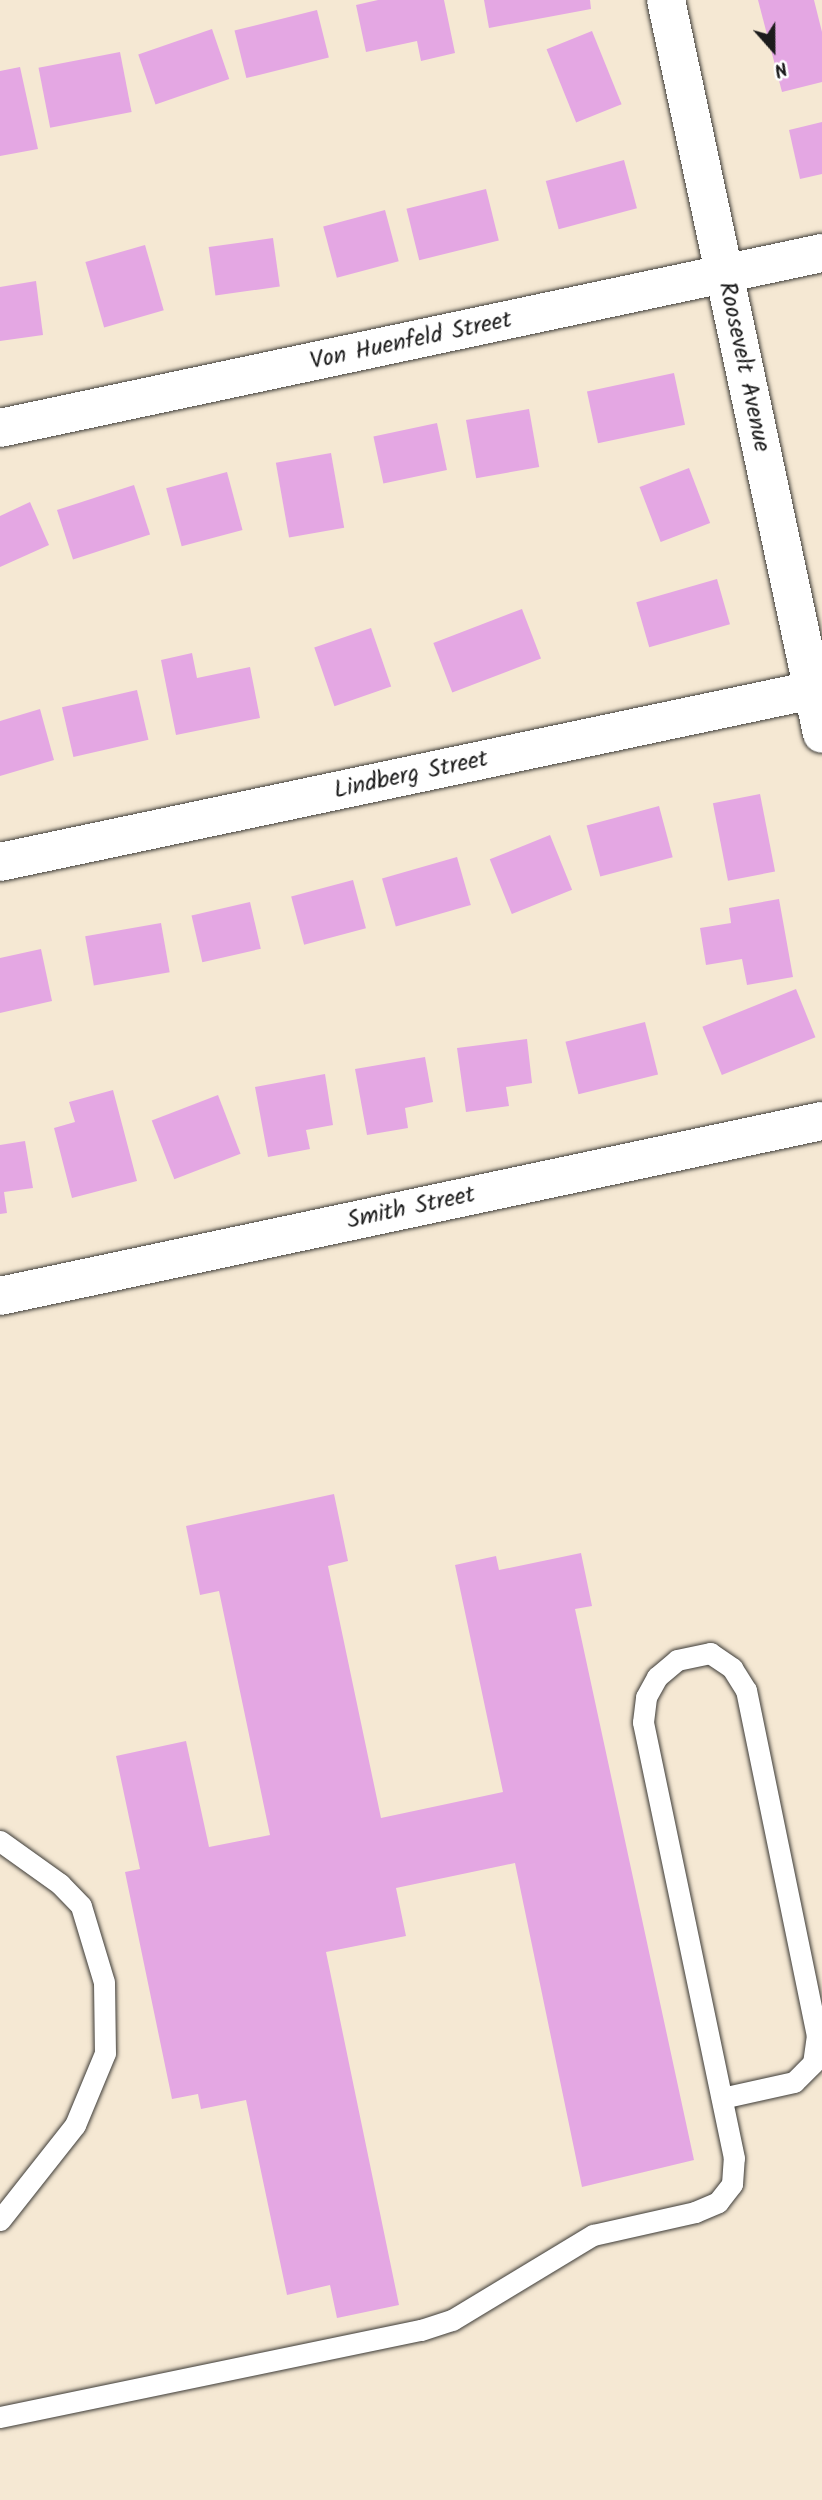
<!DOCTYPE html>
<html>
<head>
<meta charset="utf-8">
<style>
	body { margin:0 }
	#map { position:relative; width:822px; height:2500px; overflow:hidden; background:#f5e8d3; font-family:Kalam,sans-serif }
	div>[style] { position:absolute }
	.building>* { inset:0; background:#e4a7e3; transform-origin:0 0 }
	.roads { filter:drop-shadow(0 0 2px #3d3b37) drop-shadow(0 0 2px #3d3b37) }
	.lane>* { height:21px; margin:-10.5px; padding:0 10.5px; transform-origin:10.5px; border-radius:10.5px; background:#fff }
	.street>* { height:38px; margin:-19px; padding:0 19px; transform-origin:19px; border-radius:19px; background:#fff }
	span { translate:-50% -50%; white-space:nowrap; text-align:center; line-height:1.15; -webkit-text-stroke:7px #fff; paint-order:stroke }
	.street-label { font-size:24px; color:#1c1c1c }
	.north { position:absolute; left:738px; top:14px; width:70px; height:70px; -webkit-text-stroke:5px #fff; paint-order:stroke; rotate:159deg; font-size:19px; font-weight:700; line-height:28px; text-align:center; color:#1c1c1c }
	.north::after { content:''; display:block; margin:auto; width:24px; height:32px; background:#1c1c1c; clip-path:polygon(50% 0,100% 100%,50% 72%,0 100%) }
</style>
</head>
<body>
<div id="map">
	<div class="building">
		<div style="clip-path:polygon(378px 0,444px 0,455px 53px,421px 61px,417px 41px,366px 52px,356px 5px)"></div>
		<div style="clip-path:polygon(484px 0,590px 0,591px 9px,489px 28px)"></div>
		<div style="clip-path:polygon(758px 0,814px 0,822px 32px,822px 82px,782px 92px)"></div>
		<div style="left:317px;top:10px;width:49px;height:85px;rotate:76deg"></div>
		<div style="left:212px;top:29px;width:53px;height:78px;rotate:71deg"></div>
		<div style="left:592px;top:31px;width:79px;height:49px;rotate:68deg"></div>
		<div style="left:120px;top:52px;width:61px;height:83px;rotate:79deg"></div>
		<div style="clip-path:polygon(20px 67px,38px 149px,0 156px,0 71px)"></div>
		<div style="clip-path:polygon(822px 122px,822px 174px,800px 179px,789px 130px)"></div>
		<div style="left:624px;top:160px;width:50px;height:81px;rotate:75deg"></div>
		<div style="left:486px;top:189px;width:53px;height:82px;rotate:76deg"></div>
		<div style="left:385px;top:210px;width:53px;height:64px;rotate:75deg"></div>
		<div style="left:273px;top:238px;width:49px;height:65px;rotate:82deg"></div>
		<div style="left:145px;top:245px;width:68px;height:62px;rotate:74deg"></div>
		<div style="clip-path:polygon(36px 281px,43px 335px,0 341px,0 287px)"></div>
		<div style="left:674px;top:373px;width:53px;height:89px;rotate:78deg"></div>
		<div style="left:529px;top:409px;width:59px;height:64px;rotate:80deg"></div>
		<div style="left:437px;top:423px;width:48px;height:65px;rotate:78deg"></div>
		<div style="left:331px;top:453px;width:76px;height:56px;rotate:80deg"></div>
		<div style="left:689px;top:468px;width:59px;height:53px;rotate:69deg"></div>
		<div style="left:227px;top:472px;width:60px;height:63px;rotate:75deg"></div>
		<div style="left:134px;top:485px;width:52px;height:81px;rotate:72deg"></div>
		<div style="clip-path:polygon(30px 502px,49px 545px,0 567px,0 516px)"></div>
		<div style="left:717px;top:579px;width:47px;height:84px;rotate:74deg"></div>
		<div style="left:522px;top:609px;width:53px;height:95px;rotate:69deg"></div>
		<div style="left:371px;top:628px;width:62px;height:60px;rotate:71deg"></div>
		<div style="clip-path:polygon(192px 653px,197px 678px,250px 667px,260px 718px,176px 735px,161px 660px)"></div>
		<div style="left:137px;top:690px;width:51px;height:77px;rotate:77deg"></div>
		<div style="clip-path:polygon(40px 709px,54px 760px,0 776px,0 721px)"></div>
		<div style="left:760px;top:794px;width:79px;height:48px;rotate:79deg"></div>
		<div style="left:659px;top:806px;width:53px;height:75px;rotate:75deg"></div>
		<div style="left:550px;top:835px;width:59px;height:65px;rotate:68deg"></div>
		<div style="left:457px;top:857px;width:50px;height:78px;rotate:74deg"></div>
		<div style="left:353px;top:880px;width:50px;height:64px;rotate:75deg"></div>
		<div style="clip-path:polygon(779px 899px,793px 977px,747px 985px,742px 959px,706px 965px,700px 928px,731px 923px,729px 908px)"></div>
		<div style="left:250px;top:902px;width:48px;height:60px;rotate:77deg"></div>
		<div style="left:161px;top:923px;width:50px;height:77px;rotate:80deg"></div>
		<div style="clip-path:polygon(41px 949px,52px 1001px,0 1013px,0 958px)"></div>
		<div style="left:796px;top:989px;width:52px;height:101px;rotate:68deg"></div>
		<div style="left:645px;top:1022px;width:54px;height:82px;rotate:76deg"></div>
		<div style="clip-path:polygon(527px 1039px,532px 1083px,506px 1087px,509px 1106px,466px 1112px,457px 1048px)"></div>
		<div style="clip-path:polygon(425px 1057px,433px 1102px,405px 1108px,408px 1128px,367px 1135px,355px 1069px)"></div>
		<div style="clip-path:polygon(325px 1074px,333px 1125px,306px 1130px,310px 1149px,268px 1157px,255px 1087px)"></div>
		<div style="clip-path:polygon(113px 1090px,137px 1181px,72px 1198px,54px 1128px,75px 1122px,69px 1102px)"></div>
		<div style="left:218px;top:1095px;width:63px;height:71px;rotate:69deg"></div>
		<div style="clip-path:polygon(25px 1141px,33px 1188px,4px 1192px,7px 1213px,0 1214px,0 1145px)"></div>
		<div style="clip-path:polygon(334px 1494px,348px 1561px,328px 1566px,381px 1818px,503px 1792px,455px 1565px,496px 1556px,499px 1570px,581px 1553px,592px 1606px,575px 1609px,694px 2160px,582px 2187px,515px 1863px,396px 1888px,406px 1936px,326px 1952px,399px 2305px,337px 2318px,330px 2285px,287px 2295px,246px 2100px,201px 2109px,198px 2094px,172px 2099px,125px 1872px,140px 1869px,116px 1756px,186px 1741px,209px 1847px,270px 1835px,219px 1591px,200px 1595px,186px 1526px)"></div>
	</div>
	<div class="roads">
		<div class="lane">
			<div style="left:0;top:1841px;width:74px;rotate:35.6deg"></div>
			<div style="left:60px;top:1884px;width:30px;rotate:46deg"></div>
			<div style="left:81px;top:1906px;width:79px;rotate:73.2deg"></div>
			<div style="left:104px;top:1982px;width:71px;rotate:89.2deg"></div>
			<div style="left:105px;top:2053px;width:78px;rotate:112.6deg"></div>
			<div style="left:75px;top:2125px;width:121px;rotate:128.3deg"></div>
			<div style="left:0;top:2417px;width:430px;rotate:-11.7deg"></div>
			<div style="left:421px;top:2330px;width:33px;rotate:-18deg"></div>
			<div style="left:452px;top:2320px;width:165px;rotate:-31.1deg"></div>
			<div style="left:593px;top:2235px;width:105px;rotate:-12.7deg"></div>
			<div style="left:695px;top:2212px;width:25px;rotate:-23deg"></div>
			<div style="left:718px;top:2202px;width:23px;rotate:-52deg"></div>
			<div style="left:732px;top:2184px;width:26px;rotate:-86deg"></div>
			<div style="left:734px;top:2158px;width:445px;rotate:-101.8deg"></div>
			<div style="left:643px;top:1722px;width:25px;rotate:-83deg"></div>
			<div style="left:646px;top:1697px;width:23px;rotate:-61deg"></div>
			<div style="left:657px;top:1677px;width:26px;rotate:-40deg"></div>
			<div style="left:677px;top:1660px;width:34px;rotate:-12deg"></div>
			<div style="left:710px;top:1653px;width:27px;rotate:34deg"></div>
			<div style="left:732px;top:1668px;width:26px;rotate:58deg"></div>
			<div style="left:746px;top:1690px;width:352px;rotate:78.4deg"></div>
			<div style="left:817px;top:2035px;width:28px;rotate:98deg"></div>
			<div style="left:813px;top:2063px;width:27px;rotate:135deg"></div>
			<div style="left:794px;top:2082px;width:74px;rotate:167.5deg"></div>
		</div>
		<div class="street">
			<div style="left:666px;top:0;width:750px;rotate:78deg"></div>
			<div style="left:0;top:428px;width:840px;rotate:-12.02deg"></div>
			<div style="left:0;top:862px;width:840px;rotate:-11.95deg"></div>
			<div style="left:0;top:1296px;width:840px;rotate:-12.02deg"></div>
		</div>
	</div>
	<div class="street-label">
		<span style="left:411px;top:341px;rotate:-12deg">Von Huenfeld Street</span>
		<span style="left:744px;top:367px;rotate:78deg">Roosevelt Avenue</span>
		<span style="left:411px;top:775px;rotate:-12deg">Lindberg Street</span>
		<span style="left:411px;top:1208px;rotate:-12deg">Smith Street</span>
	</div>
	<div class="north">N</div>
</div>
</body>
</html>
